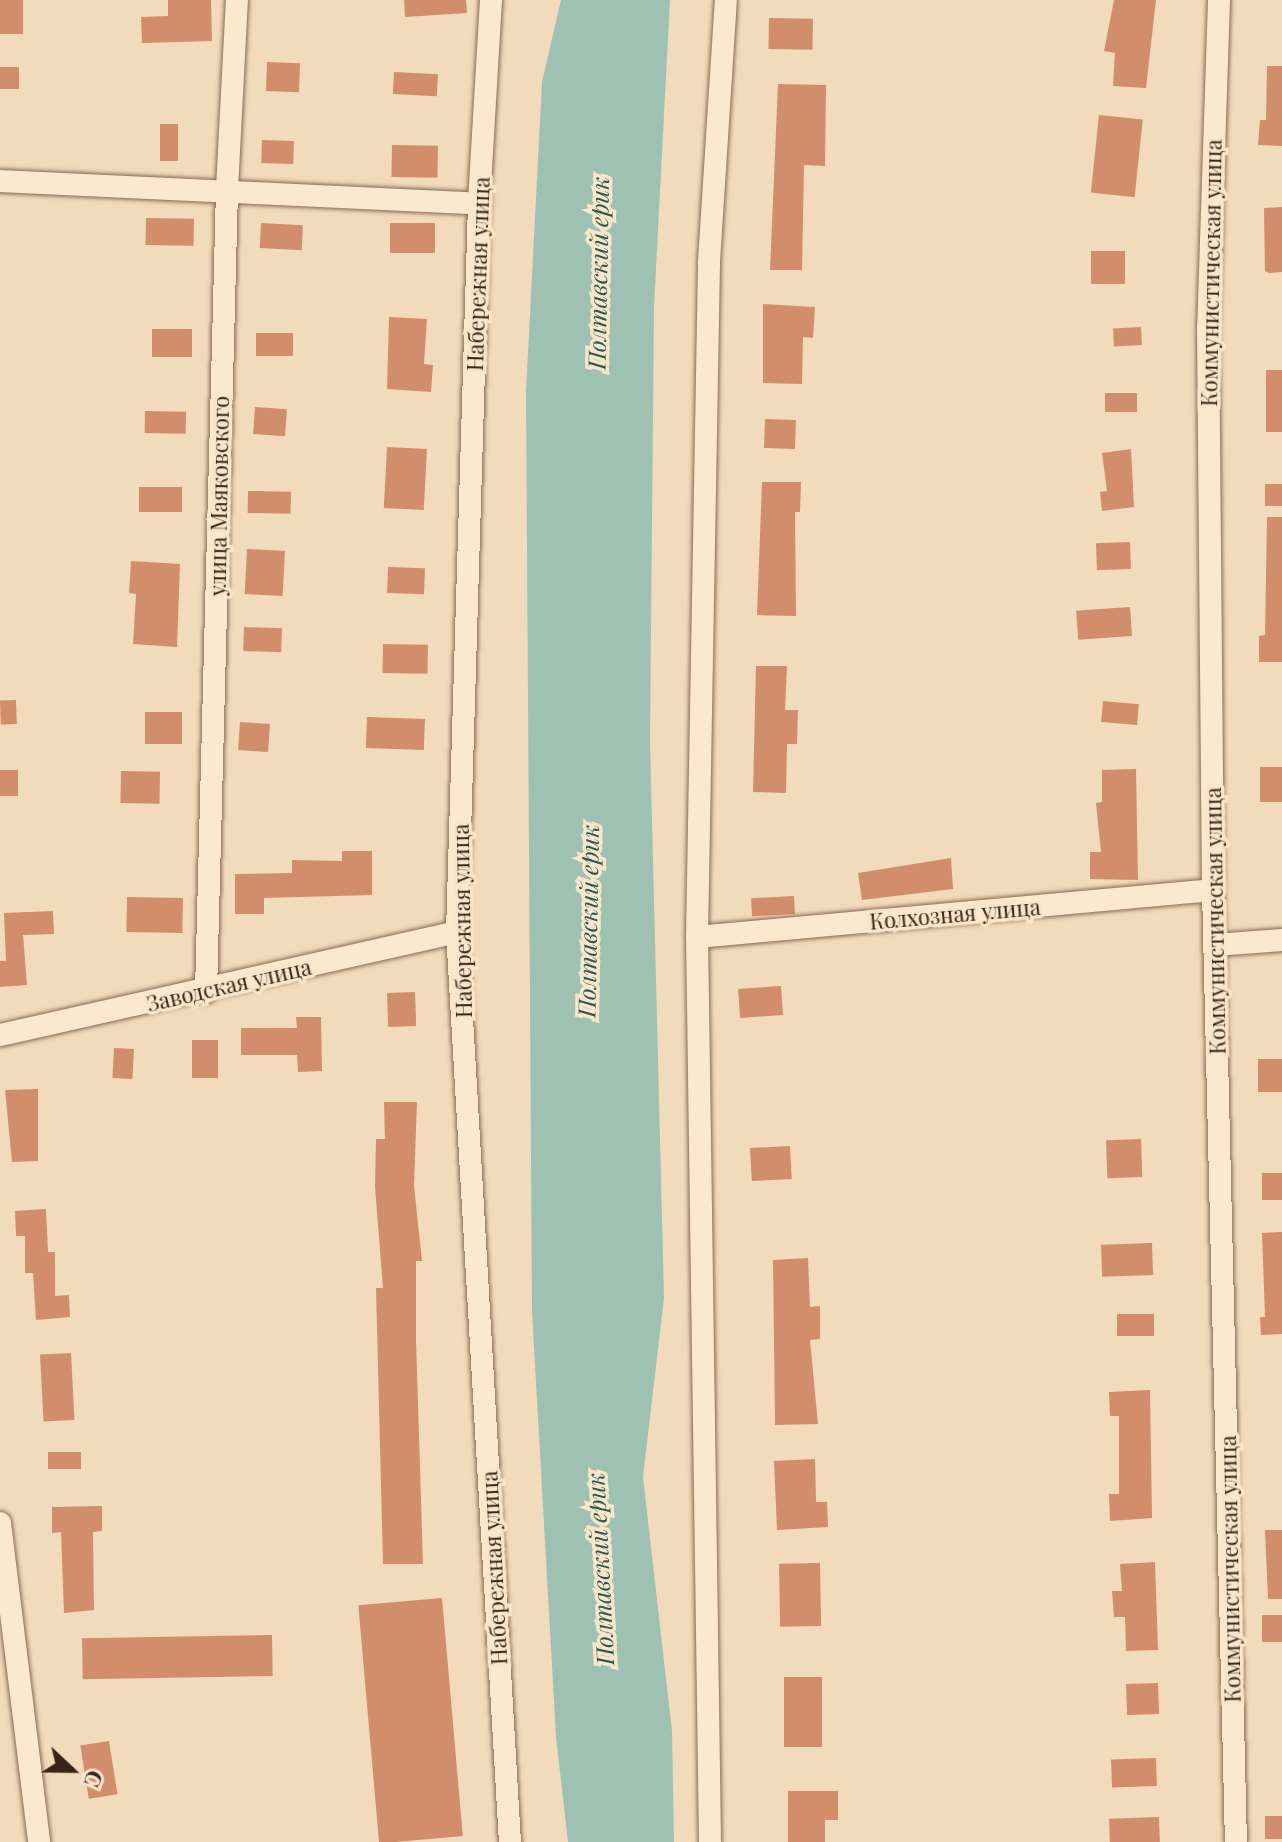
<!DOCTYPE html>
<html>
<head>
<meta charset="utf-8">
<style>
	body { margin:0 }
	#map { position:relative; width:1282px; height:1842px; overflow:hidden; background:#f1dbba; font-family:"Playfair Display",serif }
	div>[style] { position:absolute }
	.water>* { inset:0; background:#9fc1b4 }
	.building>* { inset:0; background:#d28d6d; transform-origin:0 0 }
	.roads { filter:drop-shadow(0 0 2px #896a53) drop-shadow(0 0 2px #896a53) }
	.minor>* { height:22px; margin:-11px; padding:0 11px; transform-origin:11px; border-radius:11px; background:#fbe9ce }
	span { translate:-50% -50%; white-space:nowrap; text-align:center; line-height:1.15; -webkit-text-stroke:7px #f8e6ca; paint-order:stroke }
	.street-label { font-size:22px; color:#37251a }
	.water-label { font-size:24px; color:#285850; font-style:italic }
	.north { position:absolute; left:32px; top:1730px; width:80px; height:80px; -webkit-text-stroke:6px #f8e6ca; paint-order:stroke; rotate:112deg; font-size:22px; font-weight:700; line-height:32px; text-align:center; color:#37251a }
	.north::after { content:''; display:block; margin:auto; width:28px; height:36px; background:#37251a; clip-path:polygon(50% 0,100% 100%,50% 72%,0 100%) }
</style>
</head>
<body>
<div id="map">
	<div class="water">
		<div style="clip-path:polygon(561px 0,670px 0,654px 307px,650px 741px,664px 1298px,643px 1477px,672px 1731px,674px 1842px,568px 1842px,556px 1737px,532px 1311px,526px 392px,542px 82px)"></div>
	</div>
	<div class="building">
		<div style="left:0;top:0;width:23px;height:34px"></div>
		<div style="clip-path:polygon(168px 0,211px 0,212px 41px,142px 43px,141px 17px,168px 16px)"></div>
		<div style="clip-path:polygon(404px 0,466px 0,467px 13px,405px 17px)"></div>
		<div style="clip-path:polygon(1114px 0,1156px 0,1146px 88px,1113px 86px,1115px 53px,1104px 51px)"></div>
		<div style="left:769px;top:18px;width:44px;height:31px;rotate:1deg"></div>
		<div style="left:267px;top:62px;width:33px;height:29px;rotate:2deg"></div>
		<div style="clip-path:polygon(1267px 66px,1282px 66px,1282px 146px,1258px 145px,1260px 120px,1266px 120px)"></div>
		<div style="left:0;top:67px;width:19px;height:22px"></div>
		<div style="left:394px;top:72px;width:44px;height:22px;rotate:3deg"></div>
		<div style="clip-path:polygon(778px 84px,826px 85px,825px 166px,804px 165px,802px 270px,770px 270px)"></div>
		<div style="left:1099px;top:115px;width:44px;height:78px;rotate:6deg"></div>
		<div style="left:160px;top:124px;width:18px;height:37px"></div>
		<div style="left:262px;top:140px;width:32px;height:23px;rotate:2deg"></div>
		<div style="left:392px;top:145px;width:46px;height:32px;rotate:1deg"></div>
		<div style="clip-path:polygon(1282px 207px,1282px 272px,1269px 273px,1265px 271px,1264px 208px)"></div>
		<div style="left:146px;top:218px;width:48px;height:27px;rotate:1deg"></div>
		<div style="left:261px;top:223px;width:42px;height:25px;rotate:3deg"></div>
		<div style="left:390px;top:223px;width:45px;height:30px"></div>
		<div style="left:1125px;top:251px;width:33px;height:34px;rotate:90deg"></div>
		<div style="clip-path:polygon(763px 304px,815px 307px,813px 338px,803px 337px,802px 384px,763px 383px)"></div>
		<div style="clip-path:polygon(389px 317px,427px 319px,424px 364px,433px 365px,431px 392px,387px 389px)"></div>
		<div style="left:1141px;top:327px;width:18px;height:28px;rotate:87deg"></div>
		<div style="left:152px;top:329px;width:40px;height:28px"></div>
		<div style="left:256px;top:333px;width:37px;height:23px"></div>
		<div style="left:1282px;top:370px;width:62px;height:16px;rotate:90deg"></div>
		<div style="left:1137px;top:393px;width:19px;height:32px;rotate:90deg"></div>
		<div style="left:255px;top:407px;width:32px;height:27px;rotate:4deg"></div>
		<div style="left:145px;top:411px;width:41px;height:22px;rotate:1deg"></div>
		<div style="left:765px;top:419px;width:31px;height:29px;rotate:2deg"></div>
		<div style="left:387px;top:447px;width:40px;height:61px;rotate:3deg"></div>
		<div style="clip-path:polygon(1131px 449px,1134px 507px,1102px 511px,1100px 492px,1107px 491px,1102px 453px)"></div>
		<div style="clip-path:polygon(762px 482px,801px 482px,800px 512px,795px 512px,796px 616px,757px 615px)"></div>
		<div style="left:1265px;top:484px;width:17px;height:22px"></div>
		<div style="left:139px;top:487px;width:43px;height:25px"></div>
		<div style="left:248px;top:491px;width:43px;height:22px;rotate:1deg"></div>
		<div style="clip-path:polygon(1267px 517px,1282px 517px,1282px 662px,1259px 662px,1259px 636px,1265px 635px)"></div>
		<div style="left:1130px;top:542px;width:27px;height:34px;rotate:88deg"></div>
		<div style="left:247px;top:549px;width:38px;height:45px;rotate:3deg"></div>
		<div style="clip-path:polygon(131px 561px,180px 564px,177px 647px,133px 644px,136px 594px,129px 593px)"></div>
		<div style="left:388px;top:567px;width:37px;height:26px;rotate:2deg"></div>
		<div style="left:1130px;top:607px;width:29px;height:54px;rotate:86deg"></div>
		<div style="left:244px;top:627px;width:38px;height:24px;rotate:2deg"></div>
		<div style="left:383px;top:644px;width:45px;height:29px;rotate:1deg"></div>
		<div style="clip-path:polygon(756px 666px,787px 666px,785px 710px,798px 710px,797px 744px,787px 744px,786px 793px,753px 792px)"></div>
		<div style="left:16px;top:700px;width:24px;height:16px;rotate:88deg"></div>
		<div style="left:1103px;top:701px;width:36px;height:21px;rotate:5deg"></div>
		<div style="left:182px;top:712px;width:32px;height:37px;rotate:90deg"></div>
		<div style="left:367px;top:717px;width:58px;height:31px;rotate:2deg"></div>
		<div style="left:240px;top:722px;width:30px;height:28px;rotate:4deg"></div>
		<div style="left:1260px;top:767px;width:22px;height:35px"></div>
		<div style="clip-path:polygon(1136px 769px,1138px 880px,1090px 879px,1090px 852px,1101px 852px,1096px 803px,1102px 802px,1102px 770px)"></div>
		<div style="left:18px;top:770px;width:26px;height:18px;rotate:90deg"></div>
		<div style="left:121px;top:771px;width:39px;height:32px;rotate:1deg"></div>
		<div style="clip-path:polygon(342px 851px,372px 851px,372px 895px,264px 898px,264px 914px,235px 914px,235px 874px,292px 873px,292px 860px,342px 861px)"></div>
		<div style="clip-path:polygon(951px 858px,953px 889px,862px 900px,858px 873px)"></div>
		<div style="left:794px;top:896px;width:18px;height:43px;rotate:87deg"></div>
		<div style="left:127px;top:897px;width:56px;height:35px;rotate:1deg"></div>
		<div style="clip-path:polygon(53px 911px,54px 934px,23px 935px,27px 985px,0 987px,0 961px,6px 961px,4px 913px)"></div>
		<div style="left:781px;top:986px;width:29px;height:43px;rotate:86deg"></div>
		<div style="left:415px;top:992px;width:34px;height:28px;rotate:88deg"></div>
		<div style="clip-path:polygon(296px 1017px,321px 1017px,322px 1071px,298px 1072px,297px 1055px,241px 1055px,241px 1028px,297px 1028px)"></div>
		<div style="left:192px;top:1040px;width:26px;height:38px"></div>
		<div style="left:114px;top:1048px;width:20px;height:30px;rotate:3deg"></div>
		<div style="left:1258px;top:1059px;width:24px;height:33px"></div>
		<div style="clip-path:polygon(38px 1089px,38px 1161px,12px 1162px,5px 1090px)"></div>
		<div style="clip-path:polygon(384px 1102px,417px 1102px,414px 1186px,422px 1261px,416px 1261px,416px 1339px,423px 1564px,383px 1564px,376px 1288px,383px 1288px,375px 1187px,376px 1139px,385px 1139px)"></div>
		<div style="left:1141px;top:1139px;width:38px;height:35px;rotate:88deg"></div>
		<div style="left:790px;top:1146px;width:33px;height:40px;rotate:87deg"></div>
		<div style="left:1282px;top:1173px;width:27px;height:20px;rotate:90deg"></div>
		<div style="clip-path:polygon(46px 1209px,48px 1252px,55px 1252px,55px 1296px,69px 1295px,70px 1317px,36px 1320px,33px 1273px,25px 1273px,25px 1236px,16px 1236px,15px 1211px)"></div>
		<div style="clip-path:polygon(1282px 1232px,1282px 1334px,1261px 1335px,1260px 1317px,1265px 1317px,1262px 1233px)"></div>
		<div style="left:1152px;top:1243px;width:32px;height:51px;rotate:88deg"></div>
		<div style="clip-path:polygon(808px 1258px,810px 1307px,820px 1306px,820px 1339px,810px 1340px,818px 1424px,775px 1425px,773px 1260px)"></div>
		<div style="left:1154px;top:1314px;width:22px;height:37px;rotate:90deg"></div>
		<div style="left:71px;top:1353px;width:67px;height:31px;rotate:87deg"></div>
		<div style="clip-path:polygon(1150px 1390px,1152px 1518px,1110px 1521px,1109px 1494px,1119px 1494px,1119px 1416px,1110px 1416px,1109px 1392px)"></div>
		<div style="left:48px;top:1452px;width:33px;height:17px"></div>
		<div style="clip-path:polygon(815px 1459px,816px 1502px,827px 1502px,828px 1527px,777px 1530px,774px 1461px)"></div>
		<div style="clip-path:polygon(102px 1506px,102px 1531px,93px 1532px,94px 1610px,64px 1613px,61px 1532px,52px 1533px,52px 1507px)"></div>
		<div style="clip-path:polygon(1265px 1530px,1282px 1530px,1282px 1599px,1268px 1599px)"></div>
		<div style="clip-path:polygon(1155px 1562px,1158px 1650px,1126px 1651px,1125px 1617px,1114px 1617px,1112px 1591px,1122px 1591px,1120px 1564px)"></div>
		<div style="left:820px;top:1563px;width:63px;height:41px;rotate:89deg"></div>
		<div style="left:442px;top:1598px;width:239px;height:84px;rotate:85deg"></div>
		<div style="left:1262px;top:1615px;width:20px;height:27px"></div>
		<div style="left:272px;top:1635px;width:41px;height:190px;rotate:89deg"></div>
		<div style="left:784px;top:1677px;width:38px;height:70px"></div>
		<div style="left:1158px;top:1683px;width:31px;height:32px;rotate:88deg"></div>
		<div style="left:109px;top:1741px;width:54px;height:29px;rotate:81deg"></div>
		<div style="left:1156px;top:1758px;width:28px;height:45px;rotate:88deg"></div>
		<div style="clip-path:polygon(788px 1791px,838px 1791px,838px 1820px,825px 1820px,825px 1842px,788px 1842px)"></div>
		<div style="left:1282px;top:1816px;width:23px;height:17px;rotate:90deg"></div>
		<div style="left:1159px;top:1817px;width:25px;height:50px;rotate:88deg"></div>
	</div>
	<div class="roads">
		<div class="minor">
			<div style="left:491px;top:0;width:204px;rotate:93.4deg"></div>
			<div style="left:479px;top:204px;width:728px;rotate:91.73deg"></div>
			<div style="left:457px;top:932px;width:912px;rotate:86.67deg"></div>
			<div style="left:1219px;top:0;width:328px;rotate:91.9deg"></div>
			<div style="left:1208px;top:328px;width:562px;rotate:89.49deg"></div>
			<div style="left:1213px;top:890px;width:952px;rotate:88.62deg"></div>
			<div style="left:0;top:181px;width:480px;rotate:2.7deg"></div>
			<div style="left:697px;top:937px;width:518px;rotate:-5.2deg"></div>
			<div style="left:1215px;top:945px;width:67px;rotate:-4.3deg"></div>
			<div style="left:206px;top:992px;width:803px;rotate:-88.5deg"></div>
			<div style="left:227px;top:189px;width:189px;rotate:-87deg"></div>
			<div style="left:0;top:1035px;width:468px;rotate:-12.7deg"></div>
			<div style="left:0;top:1523px;width:321px;rotate:83deg"></div>
			<div style="left:710px;top:1842px;width:905px;rotate:-90.82deg"></div>
			<div style="left:697px;top:937px;width:676px;rotate:-88.98deg"></div>
			<div style="left:709px;top:261px;width:262px;rotate:-86.3deg"></div>
		</div>
	</div>
	<div class="street-label">
		<span style="left:1211px;top:273px;rotate:-89deg">Коммунистическая улица</span>
		<span style="left:478px;top:274px;rotate:-88deg">Набережная улица</span>
		<span style="left:219px;top:496px;rotate:-89deg">улица Маяковского</span>
		<span style="left:955px;top:914px;rotate:-5deg">Колхозная улица</span>
		<span style="left:462px;top:921px;rotate:-91deg">Набережная улица</span>
		<span style="left:1215px;top:921px;rotate:-91deg">Коммунистическая улица</span>
		<span style="left:229px;top:985px;rotate:-13deg">Заводская улица</span>
		<span style="left:494px;top:1568px;rotate:-93deg">Набережная улица</span>
		<span style="left:1230px;top:1569px;rotate:-91deg">Коммунистическая улица</span>
	</div>
	<div class="water-label">
		<span style="left:598px;top:273px;rotate:-89deg">Полтавский ерик</span>
		<span style="left:588px;top:921px;rotate:-89deg">Полтавский ерик</span>
		<span style="left:600px;top:1569px;rotate:-93deg">Полтавский ерик</span>
	</div>
	<div class="north">С</div>
</div>
</body>
</html>
